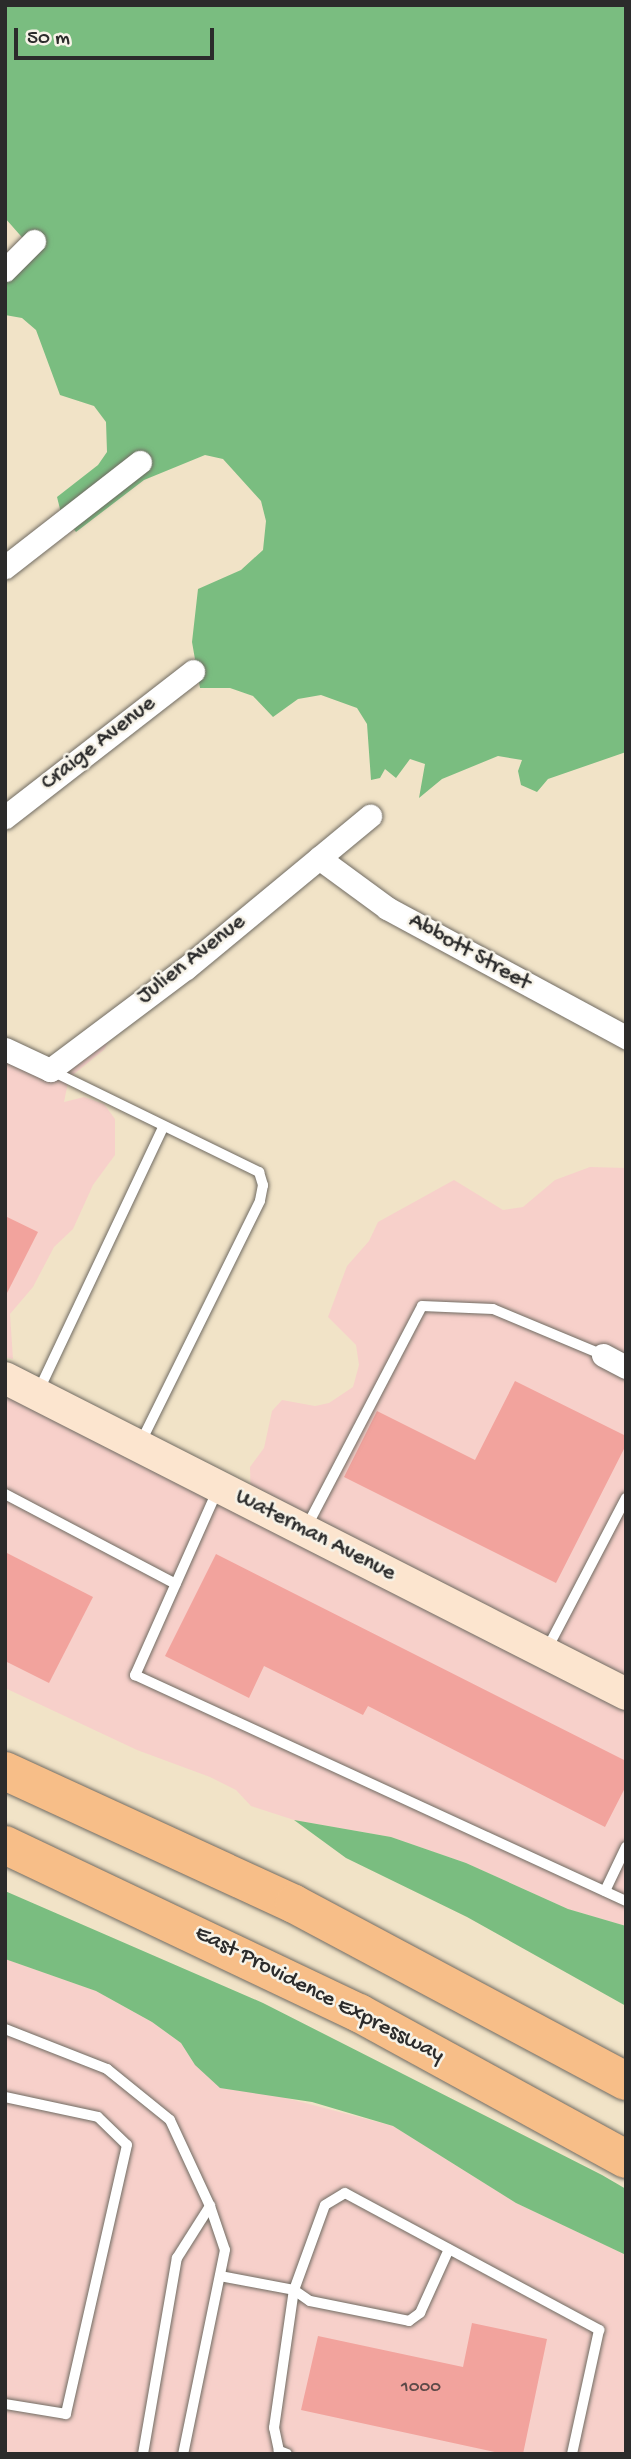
<!DOCTYPE html>
<html>
<head>
<meta charset="utf-8">
<style>
	body { margin:0 }
	#map { position:relative; width:631px; height:2459px; overflow:hidden; background:#f1e3c7; font-family:"Gochi Hand",sans-serif }
	div>[style] { position:absolute }
	.built>* { inset:0; background:#f7d0ca }
	.forest>* { inset:0; background:#7abd80 }
	.building>* { inset:0; background:#f2a39d }
	.roads { filter:drop-shadow(0 0 2px #706b62) drop-shadow(0 0 2px #706b62) }
	.lane>* { height:10px; margin:-5px; padding:0 5px; transform-origin:5px; border-radius:5px; background:#fff }
	.street>* { height:23px; margin:-11.5px; padding:0 11.5px; transform-origin:11.5px; border-radius:11.5px; background:#fff }
	.secondary>* { height:32px; margin:-16px; padding:0 16px; transform-origin:16px; border-radius:16px; background:#fce5cf }
	.highway>* { height:38px; margin:-19px; padding:0 19px; transform-origin:19px; border-radius:19px; background:#f7be88 }
	span { translate:-50% -50%; white-space:nowrap; text-align:center; line-height:1.15; -webkit-text-stroke:5px #f7f3e8; paint-order:stroke }
	.number-label { font-size:19px; color:#5d4948 }
	.number-label span { -webkit-text-stroke-width:0 }
	.street-label { font-size:23px; color:#2b2b2b }
	.frame { position:absolute; inset:0; border:7px solid #2b2b2b; pointer-events:none }
	.scale { position:absolute; left:14px; top:28px; width:200px; height:32px; box-sizing:border-box; border:4px solid #2b2b2b; border-top:0; padding-left:9px; font-size:21px; line-height:24px; white-space:nowrap; color:#2b2b2b; -webkit-text-stroke:5px #f7f3e8; paint-order:stroke }
</style>
</head>
<body>
<div id="map">
	<div class="built">
		<div style="clip-path:polygon(97px 1034px,107px 1044px,105px 1049px,69px 1078px,64px 1102px,84px 1097px,104px 1104px,115px 1119px,115px 1155px,93px 1185px,73px 1229px,54px 1247px,33px 1287px,10px 1314px,13px 1359px,5px 1357px,5px 1048px,47px 1066px)"></div>
		<div style="clip-path:polygon(590px 1167px,626px 1168px,626px 1926px,568px 1909px,466px 1863px,391px 1837px,294px 1820px,251px 1806px,236px 1790px,210px 1777px,137px 1750px,5px 1688px,5px 1378px,251px 1506px,250px 1467px,264px 1448px,272px 1411px,282px 1400px,315px 1406px,329px 1403px,353px 1387px,359px 1365px,356px 1345px,328px 1317px,347px 1266px,369px 1241px,378px 1222px,454px 1180px,503px 1210px,523px 1207px,555px 1180px)"></div>
		<div style="clip-path:polygon(5px 1959px,96px 1991px,152px 2022px,181px 2043px,195px 2065px,267px 2093px,393px 2126px,516px 2203px,626px 2255px,626px 2454px,5px 2454px)"></div>
	</div>
	<div class="forest">
		<div style="clip-path:polygon(5px 5px,626px 5px,626px 752px,548px 779px,537px 792px,521px 785px,518px 771px,522px 760px,498px 756px,442px 779px,419px 798px,425px 764px,410px 759px,396px 778px,385px 769px,380px 778px,371px 780px,367px 724px,357px 708px,321px 695px,298px 699px,273px 717px,253px 696px,230px 688px,200px 688px,192px 642px,198px 589px,241px 570px,263px 550px,266px 521px,261px 501px,223px 459px,205px 455px,144px 480px,76px 532px,61px 513px,57px 497px,98px 465px,107px 452px,106px 422px,94px 406px,60px 395px,36px 330px,22px 318px,5px 315px,5px 266px,27px 243px,5px 218px)"></div>
		<div style="clip-path:polygon(294px 1820px,391px 1837px,466px 1863px,568px 1909px,626px 1926px,626px 2006px,467px 1917px,346px 1858px)"></div>
		<div style="clip-path:polygon(5px 1891px,263px 2003px,602px 2175px,626px 2189px,626px 2255px,516px 2203px,393px 2126px,312px 2102px,220px 2088px,195px 2065px,181px 2043px,152px 2022px,96px 1991px,5px 1959px)"></div>
	</div>
	<div class="building">
		<div style="clip-path:polygon(5px 1216px,38px 1232px,5px 1297px)"></div>
		<div style="clip-path:polygon(515px 1381px,626px 1436px,626px 1445px,556px 1583px,344px 1477px,377px 1411px,475px 1460px)"></div>
		<div style="clip-path:polygon(5px 1552px,93px 1597px,49px 1683px,5px 1661px)"></div>
		<div style="clip-path:polygon(216px 1554px,626px 1761px,626px 1786px,605px 1827px,368px 1706px,363px 1715px,264px 1666px,249px 1698px,165px 1656px)"></div>
		<div style="clip-path:polygon(472px 2323px,547px 2339px,523px 2454px,504px 2454px,301px 2410px,318px 2336px,463px 2367px)"></div>
	</div>
	<div class="roads">
		<div class="lane">
			<div style="left:50px;top:1070px;width:233px;rotate:26deg"></div>
			<div style="left:259px;top:1172px;width:14px;rotate:73deg"></div>
			<div style="left:263px;top:1185px;width:16px;rotate:101deg"></div>
			<div style="left:260px;top:1201px;width:269px;rotate:116.3deg"></div>
			<div style="left:38px;top:1392px;width:294px;rotate:-64.7deg"></div>
			<div style="left:218px;top:1489px;width:204px;rotate:114deg"></div>
			<div style="left:135px;top:1675px;width:541px;rotate:24.72deg"></div>
			<div style="left:5px;top:1494px;width:193px;rotate:27.8deg"></div>
			<div style="left:306px;top:1528px;width:250px;rotate:-62.4deg"></div>
			<div style="left:422px;top:1306px;width:71px;rotate:2.4deg"></div>
			<div style="left:493px;top:1309px;width:119px;rotate:22.7deg"></div>
			<div style="left:546px;top:1651px;width:173px;rotate:-62.4deg"></div>
			<div style="left:605px;top:1891px;width:49px;rotate:-64.5deg"></div>
			<div style="left:5px;top:2029px;width:110px;rotate:21.4deg"></div>
			<div style="left:107px;top:2069px;width:81px;rotate:39deg"></div>
			<div style="left:170px;top:2120px;width:95px;rotate:65.1deg"></div>
			<div style="left:210px;top:2206px;width:46px;rotate:71.2deg"></div>
			<div style="left:225px;top:2250px;width:208px;rotate:101.6deg"></div>
			<div style="left:5px;top:2097px;width:95px;rotate:12.1deg"></div>
			<div style="left:98px;top:2117px;width:40px;rotate:44deg"></div>
			<div style="left:127px;top:2145px;width:276px;rotate:102.8deg"></div>
			<div style="left:66px;top:2414px;width:62px;rotate:-170.7deg"></div>
			<div style="left:220px;top:2276px;width:75px;rotate:10.7deg"></div>
			<div style="left:294px;top:2290px;width:19px;rotate:35deg"></div>
			<div style="left:310px;top:2301px;width:101px;rotate:11.4deg"></div>
			<div style="left:409px;top:2321px;width:14px;rotate:-36deg"></div>
			<div style="left:420px;top:2313px;width:70px;rotate:-65.6deg"></div>
			<div style="left:143px;top:2454px;width:199px;rotate:-80.2deg"></div>
			<div style="left:177px;top:2258px;width:62px;rotate:-57.6deg"></div>
			<div style="left:287px;top:2454px;width:9px;rotate:-159deg"></div>
			<div style="left:279px;top:2451px;width:24px;rotate:-102deg"></div>
			<div style="left:274px;top:2428px;width:139px;rotate:-81.8deg"></div>
			<div style="left:294px;top:2290px;width:90px;rotate:-70deg"></div>
			<div style="left:325px;top:2205px;width:23px;rotate:-31deg"></div>
			<div style="left:345px;top:2193px;width:289px;rotate:28.3deg"></div>
			<div style="left:599px;top:2330px;width:127px;rotate:102.3deg"></div>
		</div>
		<div class="street">
			<div style="left:5px;top:270px;width:41px;rotate:-45deg"></div>
			<div style="left:5px;top:567px;width:171px;rotate:-37.9deg"></div>
			<div style="left:5px;top:817px;width:238px;rotate:-37.8deg"></div>
			<div style="left:319px;top:858px;width:84px;rotate:36.3deg"></div>
			<div style="left:387px;top:908px;width:272px;rotate:28.4deg"></div>
			<div style="left:5px;top:1049px;width:50px;rotate:25deg"></div>
			<div style="left:50px;top:1070px;width:170px;rotate:-36.9deg"></div>
			<div style="left:186px;top:968px;width:239px;rotate:-39.6deg"></div>
			<div style="left:603px;top:1355px;width:26px;rotate:28deg"></div>
		</div>
		<div class="secondary">
			<div style="left:5px;top:1378px;width:697px;rotate:26.97deg"></div>
		</div>
		<div class="highway">
			<div style="left:5px;top:1771px;width:318px;rotate:24.7deg"></div>
			<div style="left:294px;top:1904px;width:376px;rotate:28.1deg"></div>
			<div style="left:5px;top:1845px;width:392px;rotate:25.4deg"></div>
			<div style="left:359px;top:2013px;width:304px;rotate:28.7deg"></div>
		</div>
	</div>
	<div class="number-label">
		<span style="left:421px;top:2388px">1000</span>
	</div>
	<div class="street-label">
		<span style="left:99px;top:744px;rotate:-38deg">Craige Avenue</span>
		<span style="left:469px;top:953px;rotate:29deg">Abbott Street</span>
		<span style="left:192px;top:960px;rotate:-38deg">Julien Avenue</span>
		<span style="left:315px;top:1536px;rotate:27deg">Waterman Avenue</span>
		<span style="left:319px;top:1995px;rotate:27deg">East Providence Expressway</span>
	</div>
	<div class="frame"></div>
	<div class="scale">50 m</div>
</div>
</body>
</html>
